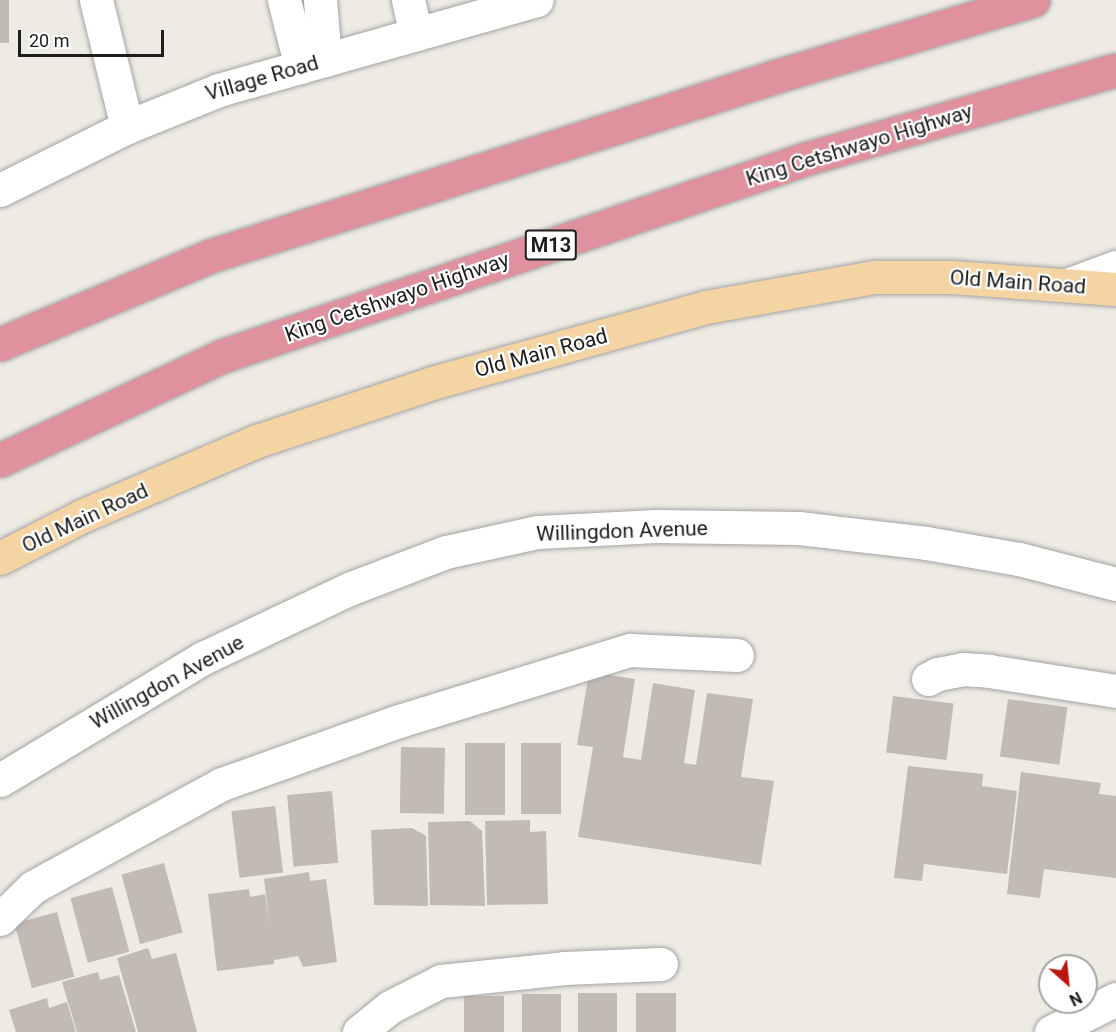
<!DOCTYPE html>
<html>
<head>
<meta charset="utf-8">
<style>
	body { margin:0 }
	#map { position:relative; width:1116px; height:1032px; overflow:hidden; background:#eeebe4; font-family:Roboto,sans-serif }
	div>[style] { position:absolute }
	.building>* { inset:0; background:#c2bab4; transform-origin:0 0 }
	.roads { filter:drop-shadow(0 0 2px #a4a4a4) drop-shadow(0 0 2px #a4a4a4) }
	.minor>* { height:33px; margin:-16.5px; padding:0 16.5px; transform-origin:16.5px; border-radius:16.5px; background:#fff }
	.major>* { height:33px; margin:-16.5px; padding:0 16.5px; transform-origin:16.5px; border-radius:16.5px; background:#f4d4a2 }
	.highway>* { height:33px; margin:-16.5px; padding:0 16.5px; transform-origin:16.5px; border-radius:16.5px; background:#df919d }
	span { translate:-50% -50%; white-space:nowrap; text-align:center; line-height:1.15; -webkit-text-stroke:4.5px #fff; paint-order:stroke }
	.shield-label span { padding:2px 4px; background:#fff; border:2px solid; border-radius:4px; -webkit-text-stroke-width:0 }
	.shield-label { font-size:20px; color:#1d1d1d; font-weight:700 }
	.street-label { font-size:21px; color:#1d1d1d }
	.north { position:absolute; left:1038px; top:954px; width:60px; height:60px; box-sizing:border-box; background:#fff; border:2px solid #a5a5a5; border-radius:50%; rotate:153deg; font-size:16px; font-weight:700; line-height:24px; text-align:center; color:#1d1d1d }
	.north::after { content:''; display:block; margin:auto; width:21px; height:27px; background:#bb160f; clip-path:polygon(50% 0,100% 100%,50% 72%,0 100%) }
	.scale { position:absolute; left:18px; top:30px; width:146px; height:27px; box-sizing:border-box; border:3px solid #1d1d1d; border-top:0; padding-left:8px; font-size:18px; line-height:21px; white-space:nowrap; color:#1d1d1d; -webkit-text-stroke:4px #fff; paint-order:stroke }
</style>
</head>
<body>
<div id="map">
	<div class="building">
		<div style="left:0;top:0;width:9px;height:43px"></div>
		<div style="clip-path:polygon(589px 672px,635px 679px,623px 757px,641px 760px,653px 683px,695px 690px,684px 763px,696px 765px,707px 693px,753px 699px,741px 777px,774px 781px,761px 865px,578px 837px,593px 747px,577px 745px)"></div>
		<div style="left:893px;top:696px;width:61px;height:57px;rotate:7deg"></div>
		<div style="left:1008px;top:699px;width:60px;height:58px;rotate:8deg"></div>
		<div style="left:465px;top:743px;width:40px;height:72px"></div>
		<div style="left:521px;top:743px;width:40px;height:71px"></div>
		<div style="left:401px;top:747px;width:44px;height:66px;rotate:1deg"></div>
		<div style="clip-path:polygon(908px 766px,983px 774px,982px 786px,1017px 791px,1007px 874px,924px 864px,922px 881px,894px 878px)"></div>
		<div style="clip-path:polygon(1021px 772px,1101px 783px,1099px 794px,1116px 796px,1116px 878px,1044px 869px,1040px 898px,1007px 894px)"></div>
		<div style="left:332px;top:791px;width:72px;height:45px;rotate:85deg"></div>
		<div style="left:275px;top:806px;width:67px;height:44px;rotate:83deg"></div>
		<div style="clip-path:polygon(530px 820px,530px 832px,546px 831px,548px 904px,487px 905px,485px 821px)"></div>
		<div style="clip-path:polygon(470px 821px,482px 831px,485px 906px,430px 905px,428px 822px)"></div>
		<div style="clip-path:polygon(412px 828px,426px 836px,428px 906px,374px 905px,371px 830px)"></div>
		<div style="left:164px;top:863px;width:72px;height:44px;rotate:75deg"></div>
		<div style="clip-path:polygon(309px 872px,310px 881px,326px 879px,337px 962px,303px 967px,298px 956px,274px 960px,274px 964px,217px 971px,208px 894px,249px 889px,250px 897px,265px 894px,270px 928px,264px 879px)"></div>
		<div style="left:112px;top:887px;width:67px;height:43px;rotate:75deg"></div>
		<div style="left:57px;top:912px;width:67px;height:44px;rotate:75deg"></div>
		<div style="clip-path:polygon(148px 948px,152px 959px,176px 953px,197px 1032px,138px 1032px,117px 958px)"></div>
		<div style="clip-path:polygon(98px 972px,100px 980px,119px 975px,136px 1032px,77px 1032px,62px 982px)"></div>
		<div style="left:578px;top:993px;width:39px;height:39px"></div>
		<div style="left:636px;top:993px;width:40px;height:39px"></div>
		<div style="left:522px;top:994px;width:39px;height:38px"></div>
		<div style="left:464px;top:996px;width:40px;height:36px"></div>
		<div style="clip-path:polygon(47px 998px,49px 1008px,67px 1002px,76px 1032px,16px 1032px,9px 1010px)"></div>
	</div>
	<div class="roads">
		<div class="minor">
			<div style="left:96px;top:0;width:131px;rotate:76.3deg"></div>
			<div style="left:284px;top:0;width:69px;rotate:75.8deg"></div>
			<div style="left:320px;top:0;width:60px;rotate:85.2deg"></div>
			<div style="left:408px;top:0;width:35px;rotate:77deg"></div>
			<div style="left:0;top:190px;width:142px;rotate:-26.4deg"></div>
			<div style="left:127px;top:127px;width:99px;rotate:-21.9deg"></div>
			<div style="left:219px;top:90px;width:330px;rotate:-15.8deg"></div>
			<div style="left:1067px;top:285px;width:52px;rotate:-20.2deg"></div>
			<div style="left:928px;top:679px;width:11px;rotate:-27deg"></div>
			<div style="left:938px;top:674px;width:25px;rotate:-11deg"></div>
			<div style="left:963px;top:669px;width:26px;rotate:4deg"></div>
			<div style="left:989px;top:671px;width:129px;rotate:8.9deg"></div>
			<div style="left:0;top:780px;width:237px;rotate:-31deg"></div>
			<div style="left:203px;top:658px;width:161px;rotate:-25.3deg"></div>
			<div style="left:349px;top:589px;width:104px;rotate:-20.9deg"></div>
			<div style="left:446px;top:552px;width:94px;rotate:-12.3deg"></div>
			<div style="left:538px;top:532px;width:118px;rotate:-2.9deg"></div>
			<div style="left:656px;top:526px;width:143px;rotate:0.8deg"></div>
			<div style="left:799px;top:528px;width:128px;rotate:6.7deg"></div>
			<div style="left:926px;top:543px;width:94px;rotate:9.8deg"></div>
			<div style="left:1019px;top:559px;width:100px;rotate:14.5deg"></div>
			<div style="left:0;top:919px;width:46px;rotate:-44.1deg"></div>
			<div style="left:33px;top:887px;width:215px;rotate:-28.6deg"></div>
			<div style="left:222px;top:784px;width:188px;rotate:-19.6deg"></div>
			<div style="left:399px;top:721px;width:242px;rotate:-17.1deg"></div>
			<div style="left:630px;top:650px;width:107px;rotate:2.7deg"></div>
			<div style="left:359px;top:1032px;width:40px;rotate:-39deg"></div>
			<div style="left:390px;top:1007px;width:57px;rotate:-27deg"></div>
			<div style="left:441px;top:981px;width:124px;rotate:-6deg"></div>
			<div style="left:564px;top:968px;width:97px;rotate:-2.4deg"></div>
			<div style="left:1051px;top:1032px;width:73px;rotate:-26.9deg"></div>
		</div>
		<div class="major">
			<div style="left:0;top:558px;width:92px;rotate:-27.1deg"></div>
			<div style="left:82px;top:516px;width:190px;rotate:-23.2deg"></div>
			<div style="left:257px;top:441px;width:184px;rotate:-18.3deg"></div>
			<div style="left:432px;top:383px;width:284px;rotate:-15.5deg"></div>
			<div style="left:706px;top:307px;width:172px;rotate:-10.1deg"></div>
			<div style="left:875px;top:277px;width:77px"></div>
			<div style="left:952px;top:277px;width:164px;rotate:4.2deg"></div>
		</div>
		<div class="highway">
			<div style="left:0;top:344px;width:228px;rotate:-22.7deg"></div>
			<div style="left:210px;top:256px;width:595px;rotate:-17.61deg"></div>
			<div style="left:777px;top:76px;width:267px;rotate:-16.5deg"></div>
			<div style="left:0;top:460px;width:245px;rotate:-25.1deg"></div>
			<div style="left:222px;top:356px;width:615px;rotate:-18.67deg"></div>
			<div style="left:805px;top:159px;width:323px;rotate:-16deg"></div>
		</div>
	</div>
	<div class="shield-label">
		<span style="left:551px;top:245px">M13</span>
	</div>
	<div class="street-label">
		<span style="left:262px;top:78px;rotate:-16deg">Village Road</span>
		<span style="left:859px;top:145px;rotate:-17deg">King Cetshwayo Highway</span>
		<span style="left:1018px;top:282px;rotate:4deg">Old Main Road</span>
		<span style="left:397px;top:297px;rotate:-19deg">King Cetshwayo Highway</span>
		<span style="left:541px;top:353px;rotate:-15deg">Old Main Road</span>
		<span style="left:85px;top:518px;rotate:-25deg">Old Main Road</span>
		<span style="left:622px;top:531px;rotate:-2deg">Willingdon Avenue</span>
		<span style="left:167px;top:682px;rotate:-29deg">Willingdon Avenue</span>
	</div>
	<div class="north">N</div>
	<div class="scale">20 m</div>
</div>
</body>
</html>
